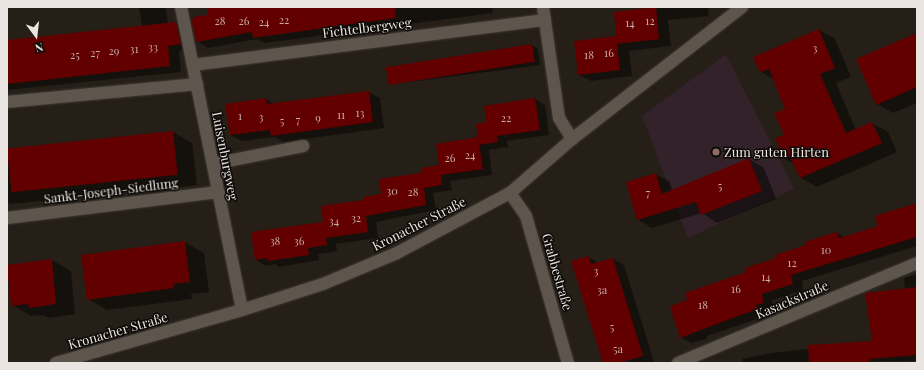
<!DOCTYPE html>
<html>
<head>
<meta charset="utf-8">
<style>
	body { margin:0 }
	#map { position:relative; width:924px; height:370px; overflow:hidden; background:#261f18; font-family:"Playfair Display",serif }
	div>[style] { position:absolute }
	.education>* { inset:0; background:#34222a }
	.shadow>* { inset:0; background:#0007 }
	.building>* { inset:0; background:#620000; transform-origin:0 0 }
	.roads { filter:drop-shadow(0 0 1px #3f3934) drop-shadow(0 0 1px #3f3934) }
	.minor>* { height:12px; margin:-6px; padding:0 6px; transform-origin:6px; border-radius:6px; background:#5e564d }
	.dots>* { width:11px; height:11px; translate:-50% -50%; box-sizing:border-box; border:2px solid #0d0a07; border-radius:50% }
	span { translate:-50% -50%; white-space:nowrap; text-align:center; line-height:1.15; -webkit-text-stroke:3px #0d0a07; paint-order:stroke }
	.number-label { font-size:11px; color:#c8aca8 }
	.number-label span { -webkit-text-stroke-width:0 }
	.street-label { font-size:13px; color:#eae5e0 }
	.poi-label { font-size:13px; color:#eae5e0 }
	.left { translate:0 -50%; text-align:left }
	.frame { position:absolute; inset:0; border:8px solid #eae5e0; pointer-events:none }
	.north { position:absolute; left:16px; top:16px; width:40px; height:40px; -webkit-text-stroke:3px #0d0a07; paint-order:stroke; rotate:165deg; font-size:11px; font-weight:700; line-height:16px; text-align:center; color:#eae5e0 }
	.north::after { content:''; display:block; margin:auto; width:14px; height:18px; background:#eae5e0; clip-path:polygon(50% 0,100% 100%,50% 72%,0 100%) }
</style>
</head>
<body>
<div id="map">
	<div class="education">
		<div style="clip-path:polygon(726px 54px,794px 189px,688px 238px,642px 116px)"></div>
	</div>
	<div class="shadow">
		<div style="clip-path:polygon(139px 7px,166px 7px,168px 24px,176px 23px,187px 29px,191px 50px,179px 51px,181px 72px,7px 90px,7px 41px,142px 26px)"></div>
		<div style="clip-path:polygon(208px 7px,492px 7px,493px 13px,265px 43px,257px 39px,208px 48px,197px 41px,210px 16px)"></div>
		<div style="clip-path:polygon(708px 7px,709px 16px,668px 20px,671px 46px,629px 51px,632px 76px,591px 81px,579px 75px,618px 37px,615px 13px,656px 7px)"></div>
		<div style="clip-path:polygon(819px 30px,835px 39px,851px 77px,836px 83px,856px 130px,872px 123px,888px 132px,897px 152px,817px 187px,801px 178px,795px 164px,785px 159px,787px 109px,774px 79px,761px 72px,755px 57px)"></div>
		<div style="clip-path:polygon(917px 34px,917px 103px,893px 113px,877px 104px)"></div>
		<div style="clip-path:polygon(532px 45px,538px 49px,540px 65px,394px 84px,388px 80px)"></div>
		<div style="clip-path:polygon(369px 92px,380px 98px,384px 128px,284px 142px,275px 137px,242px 141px,230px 135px,266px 99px,274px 104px)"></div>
		<div style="clip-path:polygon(535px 99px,545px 105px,549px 135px,507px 141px,508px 147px,489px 150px,492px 175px,450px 181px,452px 190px,433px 193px,436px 210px,376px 222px,378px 238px,336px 244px,337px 251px,318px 254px,319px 260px,279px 267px,275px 264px,266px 266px,256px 260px,363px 201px,383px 195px,440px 166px,478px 138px,487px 123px)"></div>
		<div style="clip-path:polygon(173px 132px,192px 143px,197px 185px,11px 204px,7px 202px,7px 149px)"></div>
		<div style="clip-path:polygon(749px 159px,764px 168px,776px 199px,717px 223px,702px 213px,652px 228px,637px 219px,656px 174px,670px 182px,672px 190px)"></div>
		<div style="clip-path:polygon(917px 204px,917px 246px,802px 281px,803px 290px,772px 300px,774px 309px,766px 311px,768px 315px,707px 336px,707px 339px,691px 343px,680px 337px,689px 301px,837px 233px,844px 237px,879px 227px)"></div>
		<div style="clip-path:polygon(185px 242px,204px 253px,209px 292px,191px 294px,192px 299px,107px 310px,88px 299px)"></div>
		<div style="clip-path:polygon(589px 257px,599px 263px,613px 259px,624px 265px,654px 362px,622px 363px,648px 353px,614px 363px,604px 363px)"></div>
		<div style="clip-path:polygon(52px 260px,71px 271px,75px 314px,49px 318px,43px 315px,31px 316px,12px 305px,7px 266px)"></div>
		<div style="clip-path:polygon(917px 274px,917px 361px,743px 363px,742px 359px,771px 353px,873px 342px,905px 289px,904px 278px)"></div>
	</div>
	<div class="building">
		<div style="clip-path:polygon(207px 7px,395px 7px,396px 18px,253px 38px,252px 32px,196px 42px,191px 20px,194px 20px,193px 17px,208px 15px)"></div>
		<div style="clip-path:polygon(656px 7px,659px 39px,617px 44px,620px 70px,578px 75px,574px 41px,616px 36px,614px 12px)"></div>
		<div style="clip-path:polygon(176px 22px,181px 44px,168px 46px,170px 66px,7px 84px,7px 40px)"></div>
		<div style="clip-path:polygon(819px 29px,835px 68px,820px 74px,846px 133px,872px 122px,882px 143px,800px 178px,790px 157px,785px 159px,775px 138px,784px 135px,774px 113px,785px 109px,769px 69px,760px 72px,753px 57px)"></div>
		<div style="clip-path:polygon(917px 33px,917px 87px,876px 105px,856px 59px)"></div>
		<div style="left:532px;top:44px;width:18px;height:148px;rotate:81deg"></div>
		<div style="clip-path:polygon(369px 91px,373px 122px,271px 136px,270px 130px,230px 135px,225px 104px,266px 98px,267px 104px)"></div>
		<div style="clip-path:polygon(535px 98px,540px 130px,497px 136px,498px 142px,479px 145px,476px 124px,486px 122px,484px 106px)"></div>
		<div style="left:173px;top:131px;width:44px;height:167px;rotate:84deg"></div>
		<div style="clip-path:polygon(478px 137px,483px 169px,441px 175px,442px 185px,424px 188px,426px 205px,366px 216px,368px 232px,326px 238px,327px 245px,308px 248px,309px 255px,268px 261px,267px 258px,255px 260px,251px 232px,323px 222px,321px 206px,363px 200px,364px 203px,363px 197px,381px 194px,379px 179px,421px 173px,422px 177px,421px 168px,439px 165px,436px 144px)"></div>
		<div style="clip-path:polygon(749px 158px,762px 191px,701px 215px,696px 202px,637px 220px,626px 182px,656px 173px,662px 194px)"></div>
		<div style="clip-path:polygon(917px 203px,917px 237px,791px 275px,793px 284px,762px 294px,764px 303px,756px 305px,757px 309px,680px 338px,670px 306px,687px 300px,685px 293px,746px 272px,745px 268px,776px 258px,775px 255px,806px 245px,805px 242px,837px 232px,839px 238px,878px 226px,875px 216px)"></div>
		<div style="clip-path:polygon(185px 241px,190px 282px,173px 284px,174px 288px,87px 300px,81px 255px)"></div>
		<div style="clip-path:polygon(589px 256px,591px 264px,613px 258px,643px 356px,618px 363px,603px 363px,571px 261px)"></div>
		<div style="clip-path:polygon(52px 259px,56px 304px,29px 308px,28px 304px,11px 306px,7px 265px)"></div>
		<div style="clip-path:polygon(917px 287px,917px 355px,870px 359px,870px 363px,809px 363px,808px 345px,872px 341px,865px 293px)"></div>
	</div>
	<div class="roads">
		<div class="minor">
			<div style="left:181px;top:7px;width:309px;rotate:78.6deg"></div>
			<div style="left:543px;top:7px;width:112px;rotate:81.8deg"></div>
			<div style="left:559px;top:118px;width:25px;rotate:58deg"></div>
			<div style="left:193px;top:65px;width:355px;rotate:-7.3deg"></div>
			<div style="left:7px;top:102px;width:191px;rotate:-5.4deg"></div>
			<div style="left:213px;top:164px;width:92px;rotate:-11.3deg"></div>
			<div style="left:510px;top:193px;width:28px;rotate:55deg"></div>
			<div style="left:526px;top:216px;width:153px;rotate:74.1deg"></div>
			<div style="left:7px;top:218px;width:213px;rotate:-7deg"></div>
			<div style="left:56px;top:363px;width:193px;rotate:-15.9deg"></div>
			<div style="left:242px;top:310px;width:85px;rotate:-17.8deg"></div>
			<div style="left:323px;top:284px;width:80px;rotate:-22.7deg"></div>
			<div style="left:397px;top:253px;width:128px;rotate:-28deg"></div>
			<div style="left:510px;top:193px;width:82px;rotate:-41.1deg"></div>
			<div style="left:572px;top:139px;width:215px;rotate:-37.8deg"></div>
			<div style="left:678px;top:363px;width:259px;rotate:-22.7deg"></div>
		</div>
	</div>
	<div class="dots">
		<div style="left:716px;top:152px;background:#8d6e63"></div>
	</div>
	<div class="number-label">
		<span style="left:284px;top:20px">22</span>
		<span style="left:220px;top:21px">28</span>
		<span style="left:244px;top:21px">26</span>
		<span style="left:650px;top:21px">12</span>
		<span style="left:264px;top:22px">24</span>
		<span style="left:630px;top:23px">14</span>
		<span style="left:153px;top:47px">33</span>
		<span style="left:815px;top:48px">3</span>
		<span style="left:134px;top:49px">31</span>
		<span style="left:114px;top:51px">29</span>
		<span style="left:95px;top:53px">27</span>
		<span style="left:609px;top:53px">16</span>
		<span style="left:75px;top:55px">25</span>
		<span style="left:589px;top:55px">18</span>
		<span style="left:360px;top:113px">13</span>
		<span style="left:341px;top:115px">11</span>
		<span style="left:240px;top:116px">1</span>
		<span style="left:261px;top:117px">3</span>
		<span style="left:318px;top:118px">9</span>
		<span style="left:506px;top:118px">22</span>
		<span style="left:298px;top:120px">7</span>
		<span style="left:282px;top:121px">5</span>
		<span style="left:470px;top:155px">24</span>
		<span style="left:450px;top:158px">26</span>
		<span style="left:720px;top:186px">5</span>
		<span style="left:392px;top:191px">30</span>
		<span style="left:413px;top:192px">28</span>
		<span style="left:648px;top:193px">7</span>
		<span style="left:356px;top:218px">32</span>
		<span style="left:334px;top:221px">34</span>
		<span style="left:275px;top:241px">38</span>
		<span style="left:299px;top:241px">36</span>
		<span style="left:826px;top:250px">10</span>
		<span style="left:792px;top:263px">12</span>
		<span style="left:596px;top:271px">3</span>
		<span style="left:766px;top:277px">14</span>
		<span style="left:736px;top:289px">16</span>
		<span style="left:602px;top:290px">3a</span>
		<span style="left:703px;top:305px">18</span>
		<span style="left:612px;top:327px">5</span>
		<span style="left:618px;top:349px">5a</span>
	</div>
	<div class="street-label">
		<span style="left:367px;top:28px;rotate:-7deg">Fichtelbergweg</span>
		<span style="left:225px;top:156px;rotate:79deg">Luisenburgweg</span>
		<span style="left:111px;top:191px;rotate:-7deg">Sankt-Joseph-Siedlung</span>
		<span style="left:419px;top:224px;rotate:-27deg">Kronacher Straße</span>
		<span style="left:557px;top:272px;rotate:74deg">Grabbestraße</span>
		<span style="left:792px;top:300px;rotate:-23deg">Kasackstraße</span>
		<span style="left:118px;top:331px;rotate:-16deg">Kronacher Straße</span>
	</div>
	<div class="poi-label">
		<span class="left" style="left:724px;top:152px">Zum guten Hirten</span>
	</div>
	<div class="frame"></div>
	<div class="north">N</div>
</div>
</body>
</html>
